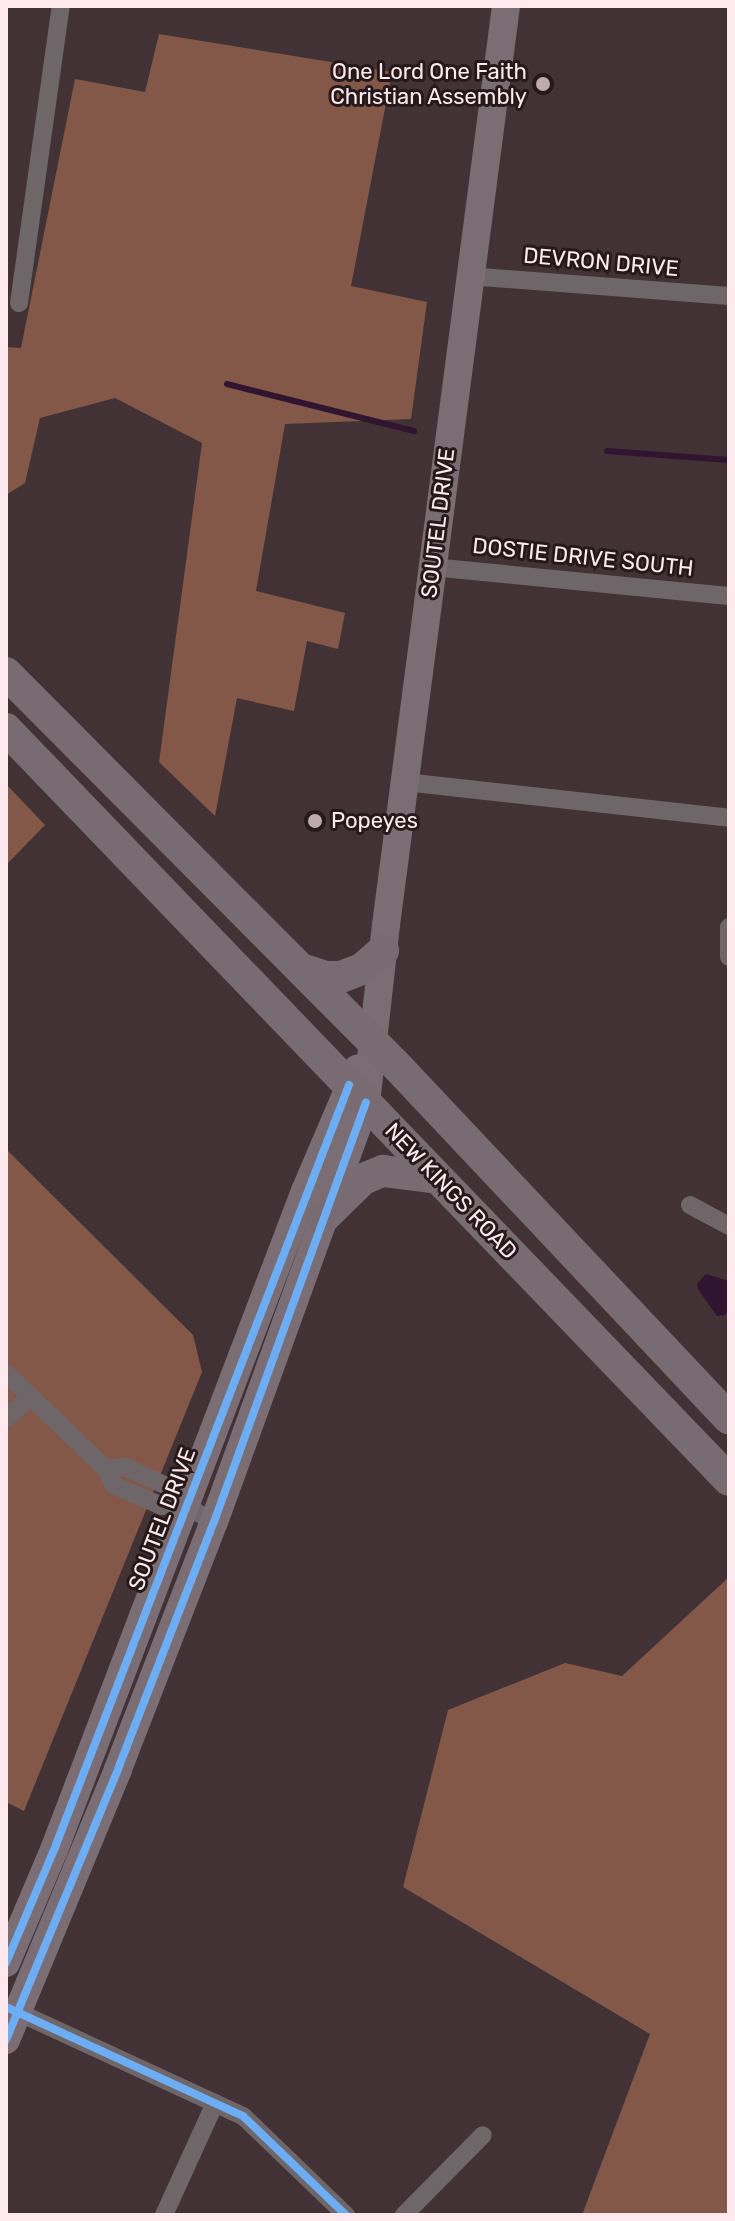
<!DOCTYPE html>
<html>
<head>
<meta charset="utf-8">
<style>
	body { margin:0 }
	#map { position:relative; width:735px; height:2221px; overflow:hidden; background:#423236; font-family:Rubik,sans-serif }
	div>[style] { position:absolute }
	.forest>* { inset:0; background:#835849 }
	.water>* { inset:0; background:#311430 }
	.stream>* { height:6px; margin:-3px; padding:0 3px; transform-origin:3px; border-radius:3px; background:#311430 }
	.street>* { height:18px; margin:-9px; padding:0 9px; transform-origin:9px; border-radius:9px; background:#6f666a }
	.primary>* { height:28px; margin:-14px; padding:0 14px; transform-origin:14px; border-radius:14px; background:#7a6e74 }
	.highway>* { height:32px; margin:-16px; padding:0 16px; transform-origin:16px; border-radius:16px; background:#786b71 }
	.cycleway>* { height:8px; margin:-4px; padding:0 4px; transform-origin:4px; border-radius:4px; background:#6dadf4 }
	.dots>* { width:22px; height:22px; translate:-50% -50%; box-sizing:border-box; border:4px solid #26191c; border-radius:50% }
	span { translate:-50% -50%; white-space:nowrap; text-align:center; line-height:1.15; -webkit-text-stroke:6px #26191c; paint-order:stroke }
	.poi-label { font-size:22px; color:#feeaee }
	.right { translate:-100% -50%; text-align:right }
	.left { translate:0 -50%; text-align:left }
	.street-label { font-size:22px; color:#feeaee }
	.frame { position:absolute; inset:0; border:8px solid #feeaee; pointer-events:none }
</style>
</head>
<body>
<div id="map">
	<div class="forest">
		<div style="clip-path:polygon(159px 34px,392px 72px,351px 286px,427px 302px,411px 419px,285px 424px,256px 591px,345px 613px,338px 649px,307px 641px,294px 711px,237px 698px,215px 816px,159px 762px,202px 443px,115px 398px,40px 418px,25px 483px,6px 495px,6px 347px,21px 348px,75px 79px,145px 92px)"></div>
		<div style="clip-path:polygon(6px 784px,45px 825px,6px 865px)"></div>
		<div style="clip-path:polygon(6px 1149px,193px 1335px,202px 1372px,24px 1811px,6px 1802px)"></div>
		<div style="clip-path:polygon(729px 1577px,729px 2215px,582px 2215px,650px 2034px,403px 1887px,448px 1710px,565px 1663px,622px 1676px)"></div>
	</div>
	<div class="water">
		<div style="clip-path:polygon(706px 1274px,729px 1281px,729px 1310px,725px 1315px,717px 1316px,698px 1289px,697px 1284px)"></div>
	</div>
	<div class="stream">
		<div style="left:227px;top:384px;width:193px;rotate:14.1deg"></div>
		<div style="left:607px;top:451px;width:122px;rotate:4.2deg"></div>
	</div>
	<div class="street">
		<div style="left:469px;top:276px;width:261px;rotate:4.4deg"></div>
		<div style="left:19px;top:303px;width:300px;rotate:-82deg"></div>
		<div style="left:432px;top:567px;width:298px;rotate:5.6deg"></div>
		<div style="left:405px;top:782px;width:326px;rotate:6.3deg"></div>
		<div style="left:729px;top:927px;width:30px;rotate:90deg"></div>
		<div style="left:690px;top:1205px;width:44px;rotate:28.3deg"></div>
		<div style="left:6px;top:1373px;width:139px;rotate:43.8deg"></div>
		<div style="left:106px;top:1469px;width:17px;rotate:66deg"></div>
		<div style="left:113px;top:1485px;width:53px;rotate:23.2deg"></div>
		<div style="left:162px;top:1506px;width:14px;rotate:-25deg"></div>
		<div style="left:6px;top:1419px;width:33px;rotate:-43deg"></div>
		<div style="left:106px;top:1469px;width:19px;rotate:-6deg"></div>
		<div style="left:125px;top:1467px;width:48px;rotate:24.4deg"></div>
		<div style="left:169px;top:1487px;width:14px;rotate:65deg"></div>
		<div style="left:175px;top:1500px;width:45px;rotate:29.4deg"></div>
		<div style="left:9px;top:2008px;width:258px;rotate:24.8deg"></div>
		<div style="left:243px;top:2116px;width:143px;rotate:43.9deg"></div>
		<div style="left:164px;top:2215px;width:123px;rotate:-65.5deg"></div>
		<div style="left:404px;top:2215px;width:112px;rotate:-45.4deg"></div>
	</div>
	<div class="primary">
		<div style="left:6px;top:1963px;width:123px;rotate:-67deg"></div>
		<div style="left:54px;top:1850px;width:705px;rotate:-69.15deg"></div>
		<div style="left:305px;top:1191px;width:133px;rotate:-66.9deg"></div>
		<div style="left:6px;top:2040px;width:293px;rotate:-67.5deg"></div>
		<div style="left:118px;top:1769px;width:265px;rotate:-68.8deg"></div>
		<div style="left:214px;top:1522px;width:446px;rotate:-70.1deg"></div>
		<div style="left:366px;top:1103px;width:179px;rotate:-83.6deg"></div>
		<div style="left:386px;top:925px;width:927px;rotate:-82.56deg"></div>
	</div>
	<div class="highway">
		<div style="left:6px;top:673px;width:550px;rotate:45.15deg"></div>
		<div style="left:394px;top:1063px;width:488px;rotate:46.7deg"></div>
		<div style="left:6px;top:729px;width:1042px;rotate:46.09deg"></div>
		<div style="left:304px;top:970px;width:22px;rotate:18deg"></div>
		<div style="left:325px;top:977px;width:16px"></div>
		<div style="left:341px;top:977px;width:22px;rotate:-21deg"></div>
		<div style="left:362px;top:969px;width:28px;rotate:-41deg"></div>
		<div style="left:323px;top:1218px;width:56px;rotate:-44.3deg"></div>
		<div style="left:363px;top:1179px;width:22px;rotate:-22deg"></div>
		<div style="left:383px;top:1171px;width:55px;rotate:7.3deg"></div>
	</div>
	<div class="cycleway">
		<div style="left:6px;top:1963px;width:123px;rotate:-67deg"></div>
		<div style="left:54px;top:1850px;width:820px;rotate:-68.91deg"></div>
		<div style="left:6px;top:2007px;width:261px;rotate:24.7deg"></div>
		<div style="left:243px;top:2116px;width:143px;rotate:43.9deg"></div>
		<div style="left:6px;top:2040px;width:293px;rotate:-67.5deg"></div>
		<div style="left:118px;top:1769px;width:265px;rotate:-68.8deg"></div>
		<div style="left:214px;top:1522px;width:446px;rotate:-70.1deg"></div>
	</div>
	<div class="dots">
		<div style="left:543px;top:84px;background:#bcaaae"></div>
		<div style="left:315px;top:821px;background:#bcaaae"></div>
	</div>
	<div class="poi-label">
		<span class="right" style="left:527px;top:84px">One Lord One Faith<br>Christian Assembly</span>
		<span class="left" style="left:331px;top:821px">Popeyes</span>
	</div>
	<div class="street-label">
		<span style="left:601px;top:262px;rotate:5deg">DEVRON DRIVE</span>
		<span style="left:438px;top:523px;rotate:-83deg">SOUTEL DRIVE</span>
		<span style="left:583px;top:557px;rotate:6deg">DOSTIE DRIVE SOUTH</span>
		<span style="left:451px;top:1191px;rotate:46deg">NEW KINGS ROAD</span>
		<span style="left:162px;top:1519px;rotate:-69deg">SOUTEL DRIVE</span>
	</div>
	<div class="frame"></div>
</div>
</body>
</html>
